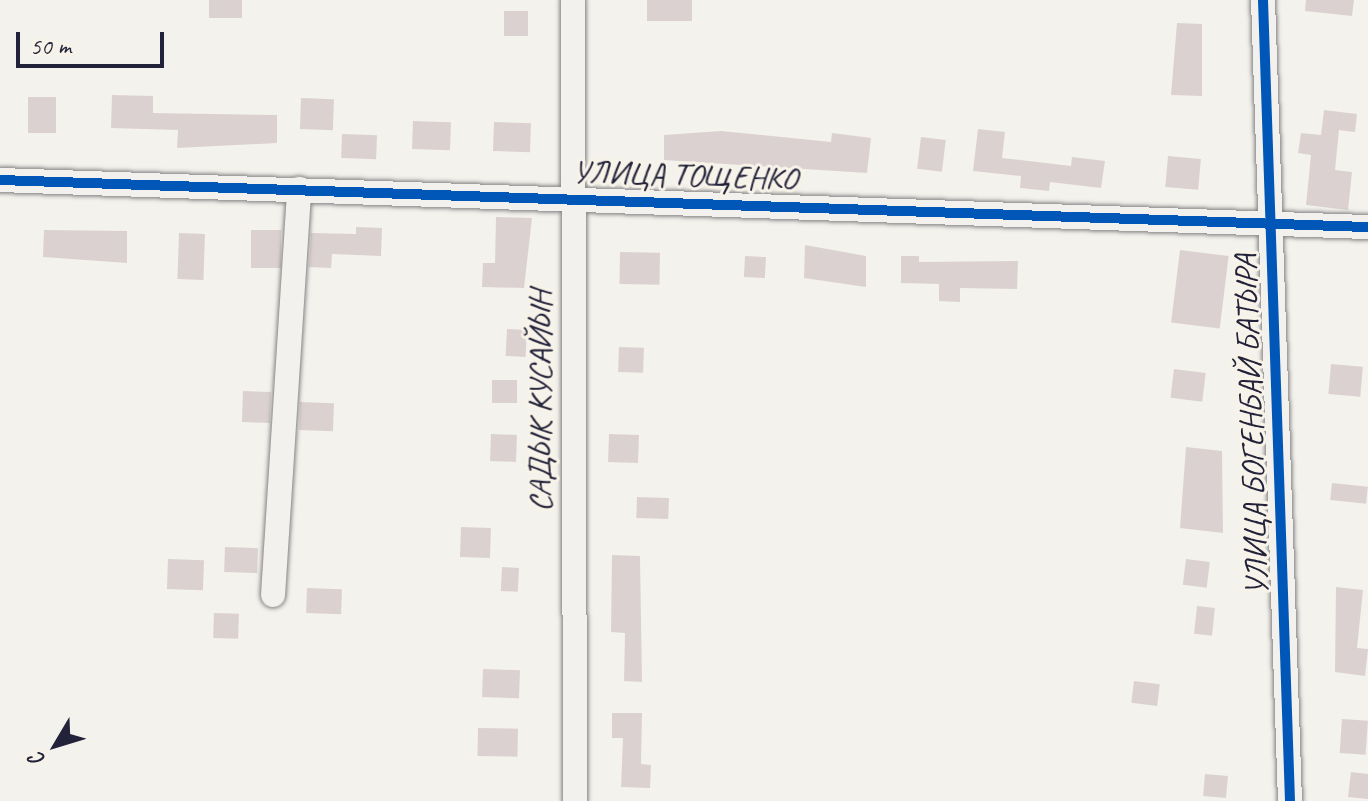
<!DOCTYPE html>
<html>
<head>
<meta charset="utf-8">
<style>
	body { margin:0 }
	#map { position:relative; width:1368px; height:801px; overflow:hidden; background:#f4f2ec; font-family:Caveat,sans-serif }
	div>[style] { position:absolute }
	.building>* { inset:0; background:#dcd1d1; transform-origin:0 0 }
	.roads { filter:drop-shadow(0 0 2px #858486) drop-shadow(0 0 2px #858486) }
	.minor>* { height:24px; margin:-12px; padding:0 12px; transform-origin:12px; border-radius:12px; background:#f2f1ed }
	.cycleway>* { height:10px; margin:-5px; padding:0 5px; transform-origin:5px; border-radius:5px; background:#0057b8 }
	span { translate:-50% -50%; white-space:nowrap; text-align:center; line-height:1.15; -webkit-text-stroke:6px #f7f3e8; paint-order:stroke }
	.street-label { font-size:32px; color:#22223b }
	.north { position:absolute; left:16px; top:705px; width:80px; height:80px; -webkit-text-stroke:6px #f7f3e8; paint-order:stroke; rotate:232deg; font-size:22px; font-weight:700; line-height:32px; text-align:center; color:#22223b }
	.north::after { content:''; display:block; margin:auto; width:28px; height:36px; background:#22223b; clip-path:polygon(50% 0,100% 100%,50% 72%,0 100%) }
	.scale { position:absolute; left:16px; top:32px; width:148px; height:36px; box-sizing:border-box; border:4px solid #22223b; border-top:0; padding-left:10px; font-size:24px; line-height:28px; white-space:nowrap; color:#22223b; -webkit-text-stroke:6px #f7f3e8; paint-order:stroke }
</style>
</head>
<body>
<div id="map">
	<div class="building">
		<div style="left:209px;top:0;width:33px;height:18px"></div>
		<div style="left:647px;top:0;width:45px;height:21px"></div>
		<div style="clip-path:polygon(1306px 0,1354px 0,1352px 16px,1305px 11px)"></div>
		<div style="left:504px;top:11px;width:24px;height:25px"></div>
		<div style="clip-path:polygon(1177px 23px,1202px 24px,1202px 96px,1171px 95px)"></div>
		<div style="clip-path:polygon(112px 95px,153px 96px,153px 113px,277px 115px,277px 143px,177px 148px,178px 130px,111px 128px)"></div>
		<div style="left:28px;top:97px;width:28px;height:36px"></div>
		<div style="left:301px;top:98px;width:33px;height:31px;rotate:2deg"></div>
		<div style="clip-path:polygon(1324px 110px,1357px 114px,1355px 132px,1339px 130px,1335px 170px,1352px 172px,1348px 210px,1306px 205px,1311px 155px,1298px 153px,1301px 133px,1321px 135px)"></div>
		<div style="left:413px;top:121px;width:38px;height:28px;rotate:2deg"></div>
		<div style="left:494px;top:122px;width:37px;height:29px;rotate:2deg"></div>
		<div style="clip-path:polygon(978px 129px,1005px 132px,1002px 158px,1071px 166px,1072px 157px,1105px 161px,1101px 188px,1050px 182px,1049px 191px,1020px 188px,1021px 176px,973px 171px)"></div>
		<div style="clip-path:polygon(721px 131px,831px 142px,832px 133px,871px 138px,867px 173px,664px 160px,664px 135px)"></div>
		<div style="left:342px;top:134px;width:35px;height:24px;rotate:2deg"></div>
		<div style="left:921px;top:137px;width:25px;height:32px;rotate:7deg"></div>
		<div style="left:1168px;top:156px;width:33px;height:31px;rotate:5deg"></div>
		<div style="clip-path:polygon(496px 217px,532px 218px,524px 288px,482px 287px,483px 263px,495px 263px)"></div>
		<div style="clip-path:polygon(356px 227px,382px 228px,381px 256px,332px 254px,331px 268px,309px 267px,311px 233px,356px 234px)"></div>
		<div style="clip-path:polygon(44px 230px,127px 231px,127px 263px,43px 257px)"></div>
		<div style="left:251px;top:230px;width:30px;height:38px"></div>
		<div style="left:179px;top:233px;width:26px;height:46px;rotate:2deg"></div>
		<div style="clip-path:polygon(805px 245px,866px 256px,866px 287px,804px 278px)"></div>
		<div style="left:1180px;top:250px;width:49px;height:73px;rotate:7deg"></div>
		<div style="left:620px;top:252px;width:40px;height:32px;rotate:1deg"></div>
		<div style="left:745px;top:256px;width:21px;height:21px;rotate:3deg"></div>
		<div style="clip-path:polygon(901px 256px,919px 256px,919px 262px,1018px 261px,1017px 289px,960px 288px,960px 302px,939px 301px,939px 284px,901px 283px)"></div>
		<div style="left:507px;top:329px;width:20px;height:27px;rotate:3deg"></div>
		<div style="left:619px;top:347px;width:25px;height:25px;rotate:2deg"></div>
		<div style="left:1331px;top:364px;width:32px;height:30px;rotate:5deg"></div>
		<div style="left:1174px;top:369px;width:32px;height:29px;rotate:7deg"></div>
		<div style="left:492px;top:380px;width:25px;height:23px"></div>
		<div style="left:243px;top:391px;width:28px;height:31px;rotate:2deg"></div>
		<div style="left:300px;top:402px;width:34px;height:28px;rotate:2deg"></div>
		<div style="left:491px;top:434px;width:26px;height:27px;rotate:2deg"></div>
		<div style="left:609px;top:434px;width:30px;height:28px;rotate:2deg"></div>
		<div style="clip-path:polygon(1186px 447px,1222px 451px,1223px 533px,1180px 528px)"></div>
		<div style="left:1332px;top:483px;width:36px;height:17px;rotate:6deg"></div>
		<div style="left:637px;top:497px;width:32px;height:21px;rotate:2deg"></div>
		<div style="left:461px;top:527px;width:30px;height:30px;rotate:2deg"></div>
		<div style="left:225px;top:547px;width:33px;height:25px;rotate:2deg"></div>
		<div style="clip-path:polygon(612px 555px,640px 556px,642px 682px,624px 681px,625px 633px,611px 632px)"></div>
		<div style="left:168px;top:559px;width:36px;height:30px;rotate:2deg"></div>
		<div style="left:1186px;top:559px;width:24px;height:26px;rotate:7deg"></div>
		<div style="left:502px;top:567px;width:17px;height:24px;rotate:3deg"></div>
		<div style="clip-path:polygon(1336px 587px,1363px 590px,1357px 648px,1368px 649px,1365px 676px,1335px 672px)"></div>
		<div style="left:307px;top:588px;width:35px;height:25px;rotate:2deg"></div>
		<div style="left:1197px;top:606px;width:18px;height:28px;rotate:6deg"></div>
		<div style="left:214px;top:613px;width:25px;height:25px;rotate:2deg"></div>
		<div style="left:483px;top:669px;width:37px;height:28px;rotate:2deg"></div>
		<div style="left:1134px;top:681px;width:26px;height:22px;rotate:7deg"></div>
		<div style="clip-path:polygon(612px 713px,642px 713px,641px 764px,651px 765px,650px 788px,621px 787px,623px 738px,612px 738px)"></div>
		<div style="left:1342px;top:719px;width:26px;height:34px;rotate:4deg"></div>
		<div style="left:478px;top:728px;width:40px;height:28px;rotate:1deg"></div>
		<div style="clip-path:polygon(1351px 772px,1368px 774px,1368px 799px,1348px 797px)"></div>
		<div style="left:1205px;top:774px;width:23px;height:22px;rotate:5deg"></div>
	</div>
	<div class="roads">
		<div class="minor">
			<div style="left:573px;top:0;width:801px;rotate:89.86deg"></div>
			<div style="left:1263px;top:0;width:801px;rotate:88.07deg"></div>
			<div style="left:0;top:180px;width:1369px;rotate:1.97deg"></div>
			<div style="left:273px;top:595px;width:407px;rotate:-86.3deg"></div>
		</div>
	</div>
	<div class="cycleway">
		<div style="left:1263px;top:0;width:801px;rotate:88.07deg"></div>
		<div style="left:0;top:180px;width:1369px;rotate:1.97deg"></div>
	</div>
	<div class="street-label">
		<span style="left:685px;top:176px;rotate:2deg">УЛИЦА ТОЩЕНКО</span>
		<span style="left:541px;top:401px;rotate:-90deg">САДЫК КУСАЙЫН</span>
		<span style="left:1252px;top:425px;rotate:-92deg">УЛИЦА БОГЕНБАЙ БАТЫРА</span>
	</div>
	<div class="north">С</div>
	<div class="scale">50 m</div>
</div>
</body>
</html>
